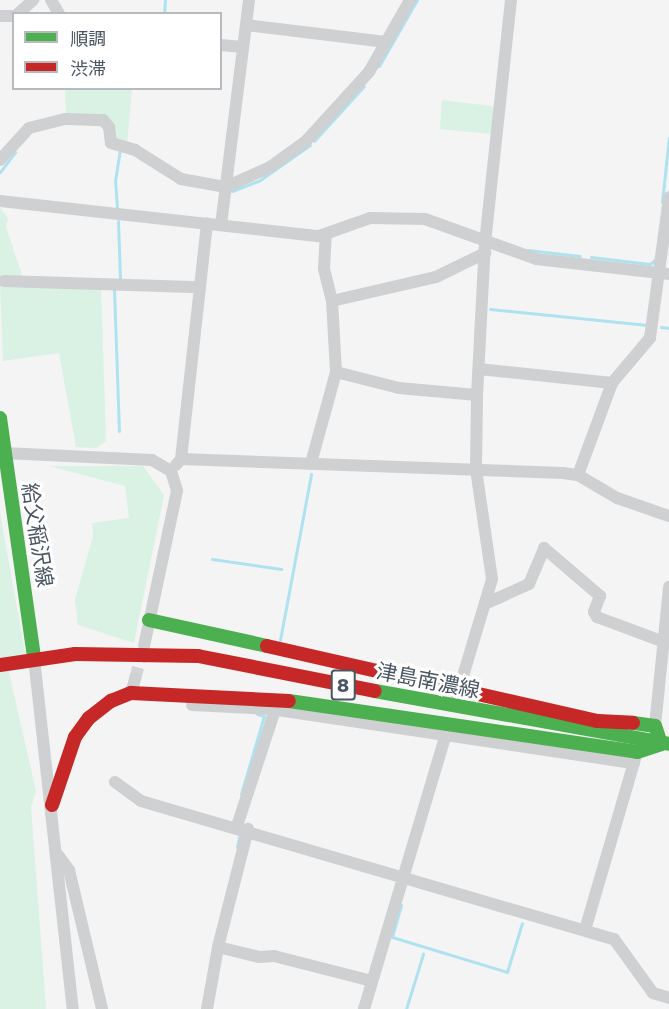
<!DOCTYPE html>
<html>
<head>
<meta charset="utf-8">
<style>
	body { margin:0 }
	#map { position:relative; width:669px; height:1009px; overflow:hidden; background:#f4f4f4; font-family:"Work Sans","Noto Sans JP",sans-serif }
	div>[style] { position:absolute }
	.green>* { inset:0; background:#d9f2e3 }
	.stream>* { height:3px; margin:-1.5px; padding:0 1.5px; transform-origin:1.5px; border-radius:1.5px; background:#aee2f0 }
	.street-tunnel>* { height:12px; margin-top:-6px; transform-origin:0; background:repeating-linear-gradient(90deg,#d2d4d7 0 12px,transparent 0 18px) }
	.street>* { height:12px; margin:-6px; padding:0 6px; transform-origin:6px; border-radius:6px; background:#ced0d2 }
	.fast>* { height:14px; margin:-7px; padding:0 7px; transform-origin:7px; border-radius:7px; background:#4caf50 }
	.jam>* { height:14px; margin:-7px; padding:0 7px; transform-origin:7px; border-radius:7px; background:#c62828 }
	span { translate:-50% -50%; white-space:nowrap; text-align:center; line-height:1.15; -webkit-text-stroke:6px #fff; paint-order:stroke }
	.shield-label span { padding:2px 4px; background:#fff; border:2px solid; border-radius:4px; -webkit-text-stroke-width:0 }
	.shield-label { font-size:20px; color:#4a5661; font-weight:700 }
	.street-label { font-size:21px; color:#4a5661 }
	.legend { position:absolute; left:12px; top:12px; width:210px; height:78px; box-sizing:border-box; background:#fff; border:2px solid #b7bbc0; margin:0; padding:8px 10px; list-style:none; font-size:18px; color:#4a5661 }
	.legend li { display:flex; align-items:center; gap:12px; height:30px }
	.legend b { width:30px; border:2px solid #b7bbc0 }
</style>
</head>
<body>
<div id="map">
	<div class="green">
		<div style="clip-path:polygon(65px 89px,132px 89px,127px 145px,113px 142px,111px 126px,66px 116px)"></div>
		<div style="clip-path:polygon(442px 100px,491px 106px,495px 109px,492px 134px,440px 129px)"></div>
		<div style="clip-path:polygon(0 208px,8px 218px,6px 227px,23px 278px,0 278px)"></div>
		<div style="clip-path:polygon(0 284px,101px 285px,106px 441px,96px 448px,76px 447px,59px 353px,3px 361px)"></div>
		<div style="clip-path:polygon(49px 466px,143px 466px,164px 495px,134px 643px,78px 625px,75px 600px,93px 536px,92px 523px,129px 518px,125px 486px)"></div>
		<div style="clip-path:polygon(0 513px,27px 663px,8px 668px,36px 791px,31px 807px,46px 1009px,0 1009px)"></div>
	</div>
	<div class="stream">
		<div style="left:164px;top:14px;width:14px;rotate:-86deg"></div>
		<div style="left:379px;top:66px;width:76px;rotate:-60.1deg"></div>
		<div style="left:314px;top:141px;width:74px;rotate:-47.7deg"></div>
		<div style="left:0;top:172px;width:25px;rotate:-53deg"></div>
		<div style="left:232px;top:191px;width:30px;rotate:-21deg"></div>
		<div style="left:260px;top:180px;width:61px;rotate:-35deg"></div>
		<div style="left:662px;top:202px;width:65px;rotate:-83.9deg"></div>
		<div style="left:117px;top:208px;width:27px;rotate:-94deg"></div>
		<div style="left:115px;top:181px;width:31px;rotate:-81deg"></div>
		<div style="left:118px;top:221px;width:58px;rotate:88deg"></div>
		<div style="left:528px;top:250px;width:52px;rotate:6.6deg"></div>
		<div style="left:591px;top:257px;width:59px;rotate:6.8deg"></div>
		<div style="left:650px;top:264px;width:8px;rotate:-40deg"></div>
		<div style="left:114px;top:289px;width:142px;rotate:88deg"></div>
		<div style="left:490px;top:309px;width:158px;rotate:5.8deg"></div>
		<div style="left:661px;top:327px;width:8px;rotate:7deg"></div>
		<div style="left:212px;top:559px;width:70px;rotate:8.2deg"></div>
		<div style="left:280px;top:640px;width:169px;rotate:-79.4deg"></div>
		<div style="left:241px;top:794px;width:81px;rotate:-73.6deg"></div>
		<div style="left:264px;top:716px;width:7px;rotate:-164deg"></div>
		<div style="left:237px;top:847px;width:14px;rotate:-78deg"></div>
		<div style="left:401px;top:905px;width:33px;rotate:106deg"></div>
		<div style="left:392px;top:937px;width:120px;rotate:16.9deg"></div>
		<div style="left:507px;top:972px;width:51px;rotate:-73deg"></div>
		<div style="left:406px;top:1009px;width:58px;rotate:-72.8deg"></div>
	</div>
	<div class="street-tunnel">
		<div style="left:135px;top:679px;width:30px;rotate:-75deg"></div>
	</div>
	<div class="street">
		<div style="left:51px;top:0;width:16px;rotate:60deg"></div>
		<div style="left:18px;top:14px;width:21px;rotate:-43deg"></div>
		<div style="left:0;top:16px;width:14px"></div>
		<div style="left:246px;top:25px;width:141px;rotate:6.9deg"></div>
		<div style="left:220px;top:45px;width:23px;rotate:5deg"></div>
		<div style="left:0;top:160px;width:43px;rotate:-47.8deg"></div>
		<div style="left:29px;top:128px;width:37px;rotate:-14deg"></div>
		<div style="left:65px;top:119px;width:38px;rotate:2deg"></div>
		<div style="left:103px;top:120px;width:9px;rotate:49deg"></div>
		<div style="left:109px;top:127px;width:16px;rotate:83deg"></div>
		<div style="left:111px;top:143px;width:25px;rotate:16deg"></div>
		<div style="left:135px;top:150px;width:54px;rotate:32.2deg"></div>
		<div style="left:181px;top:179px;width:46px;rotate:10.1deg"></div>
		<div style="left:226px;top:187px;width:48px;rotate:-24.4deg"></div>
		<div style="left:270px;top:167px;width:44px;rotate:-35.8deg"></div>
		<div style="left:306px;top:141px;width:93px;rotate:-47.6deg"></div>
		<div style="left:369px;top:72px;width:83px;rotate:-60.3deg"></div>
		<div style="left:0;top:201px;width:321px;rotate:6.3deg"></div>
		<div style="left:319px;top:236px;width:54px;rotate:-19.4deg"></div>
		<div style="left:370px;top:218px;width:55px;rotate:1deg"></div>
		<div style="left:425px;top:219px;width:118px;rotate:19.8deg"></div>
		<div style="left:536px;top:259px;width:134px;rotate:6.4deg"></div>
		<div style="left:221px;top:225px;width:227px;rotate:-82.9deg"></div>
		<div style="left:4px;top:281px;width:196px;rotate:1.8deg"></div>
		<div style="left:332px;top:301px;width:107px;rotate:-13deg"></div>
		<div style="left:436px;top:277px;width:55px;rotate:-26.1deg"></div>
		<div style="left:479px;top:369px;width:134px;rotate:6deg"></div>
		<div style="left:336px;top:372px;width:65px;rotate:14.3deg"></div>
		<div style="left:399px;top:388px;width:78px;rotate:5.1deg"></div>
		<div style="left:4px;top:453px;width:148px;rotate:2.7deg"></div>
		<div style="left:152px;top:460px;width:22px;rotate:30deg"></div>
		<div style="left:171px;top:471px;width:21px;rotate:73deg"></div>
		<div style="left:177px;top:491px;width:158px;rotate:102deg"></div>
		<div style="left:181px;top:459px;width:382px;rotate:2.1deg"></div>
		<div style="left:563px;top:473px;width:15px;rotate:8deg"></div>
		<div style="left:578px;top:475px;width:45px;rotate:30.5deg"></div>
		<div style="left:617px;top:498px;width:55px;rotate:19.1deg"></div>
		<div style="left:311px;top:463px;width:94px;rotate:-74.6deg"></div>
		<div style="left:336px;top:372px;width:71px;rotate:-93.2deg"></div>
		<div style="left:332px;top:301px;width:33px;rotate:-104deg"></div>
		<div style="left:324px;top:269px;width:35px;rotate:-87deg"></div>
		<div style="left:176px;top:465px;width:8px;rotate:-50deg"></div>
		<div style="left:181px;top:459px;width:237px;rotate:-83.7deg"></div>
		<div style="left:578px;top:475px;width:98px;rotate:-69.7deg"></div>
		<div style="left:612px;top:383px;width:59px;rotate:-49.8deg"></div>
		<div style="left:650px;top:338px;width:142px;rotate:-82.3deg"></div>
		<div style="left:487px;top:603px;width:46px;rotate:-24.3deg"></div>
		<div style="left:529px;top:584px;width:39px;rotate:-67deg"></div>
		<div style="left:544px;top:548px;width:74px;rotate:40.6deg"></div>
		<div style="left:600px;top:596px;width:17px;rotate:111deg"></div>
		<div style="left:594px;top:612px;width:6px;rotate:59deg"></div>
		<div style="left:597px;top:617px;width:72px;rotate:20.5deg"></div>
		<div style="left:34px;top:658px;width:353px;rotate:83.7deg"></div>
		<div style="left:131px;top:693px;width:15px;rotate:-74deg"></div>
		<div style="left:457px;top:696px;width:122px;rotate:-73.3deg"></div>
		<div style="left:492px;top:579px;width:111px;rotate:-98.3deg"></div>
		<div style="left:476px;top:469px;width:74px;rotate:-89.2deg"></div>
		<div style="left:477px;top:395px;width:152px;rotate:-87deg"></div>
		<div style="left:485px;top:243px;width:244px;rotate:-83.9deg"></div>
		<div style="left:192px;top:705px;width:79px;rotate:2.9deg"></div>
		<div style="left:271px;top:709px;width:367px;rotate:8.5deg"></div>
		<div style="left:655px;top:726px;width:140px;rotate:-84.2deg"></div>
		<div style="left:115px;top:782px;width:32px;rotate:36deg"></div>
		<div style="left:141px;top:801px;width:493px;rotate:16.3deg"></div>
		<div style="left:614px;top:939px;width:67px;rotate:54.2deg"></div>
		<div style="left:653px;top:993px;width:17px;rotate:17deg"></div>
		<div style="left:237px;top:826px;width:122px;rotate:-71.9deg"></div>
		<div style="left:58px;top:855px;width:19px;rotate:54deg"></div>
		<div style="left:69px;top:870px;width:143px;rotate:76.6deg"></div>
		<div style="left:585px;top:930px;width:181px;rotate:-73.7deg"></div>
		<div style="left:218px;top:947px;width:42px;rotate:13.7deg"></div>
		<div style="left:259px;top:957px;width:15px;rotate:-4deg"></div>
		<div style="left:274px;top:956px;width:101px;rotate:14.3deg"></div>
		<div style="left:207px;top:1009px;width:63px;rotate:-79.9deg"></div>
		<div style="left:218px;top:947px;width:122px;rotate:-75.7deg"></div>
		<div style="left:364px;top:1009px;width:293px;rotate:-73.4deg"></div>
	</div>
	<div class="fast">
		<div style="left:0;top:418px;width:242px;rotate:81.9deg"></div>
		<div style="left:149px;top:620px;width:121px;rotate:12.4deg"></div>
		<div style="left:375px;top:691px;width:299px;rotate:10.2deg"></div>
		<div style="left:289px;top:701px;width:352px;rotate:8.3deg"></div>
		<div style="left:637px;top:752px;width:25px;rotate:-18deg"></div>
		<div style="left:661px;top:744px;width:19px;rotate:-108deg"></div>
		<div style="left:655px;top:726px;width:22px;rotate:-172deg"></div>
	</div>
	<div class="jam">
		<div style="left:267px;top:646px;width:339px;rotate:12.8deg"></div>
		<div style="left:598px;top:721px;width:35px;rotate:3deg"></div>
		<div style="left:0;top:665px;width:76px;rotate:-8.3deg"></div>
		<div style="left:75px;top:654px;width:123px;rotate:0.9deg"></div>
		<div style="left:198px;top:656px;width:180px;rotate:11.2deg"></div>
		<div style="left:52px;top:805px;width:72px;rotate:-71.3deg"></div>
		<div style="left:75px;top:737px;width:24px;rotate:-54deg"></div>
		<div style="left:89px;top:718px;width:28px;rotate:-38deg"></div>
		<div style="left:111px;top:701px;width:22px;rotate:-22deg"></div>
		<div style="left:131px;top:693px;width:158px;rotate:2.9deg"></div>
	</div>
	<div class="shield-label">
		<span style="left:343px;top:685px">8</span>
	</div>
	<div class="street-label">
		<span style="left:37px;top:535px;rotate:81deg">給父稲沢線</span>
		<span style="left:428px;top:681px;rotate:11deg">津島南濃線</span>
	</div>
	<ul class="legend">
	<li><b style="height:8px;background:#4caf50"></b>順調</li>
	<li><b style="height:8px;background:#c62828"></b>渋滞</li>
	</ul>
</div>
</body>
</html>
